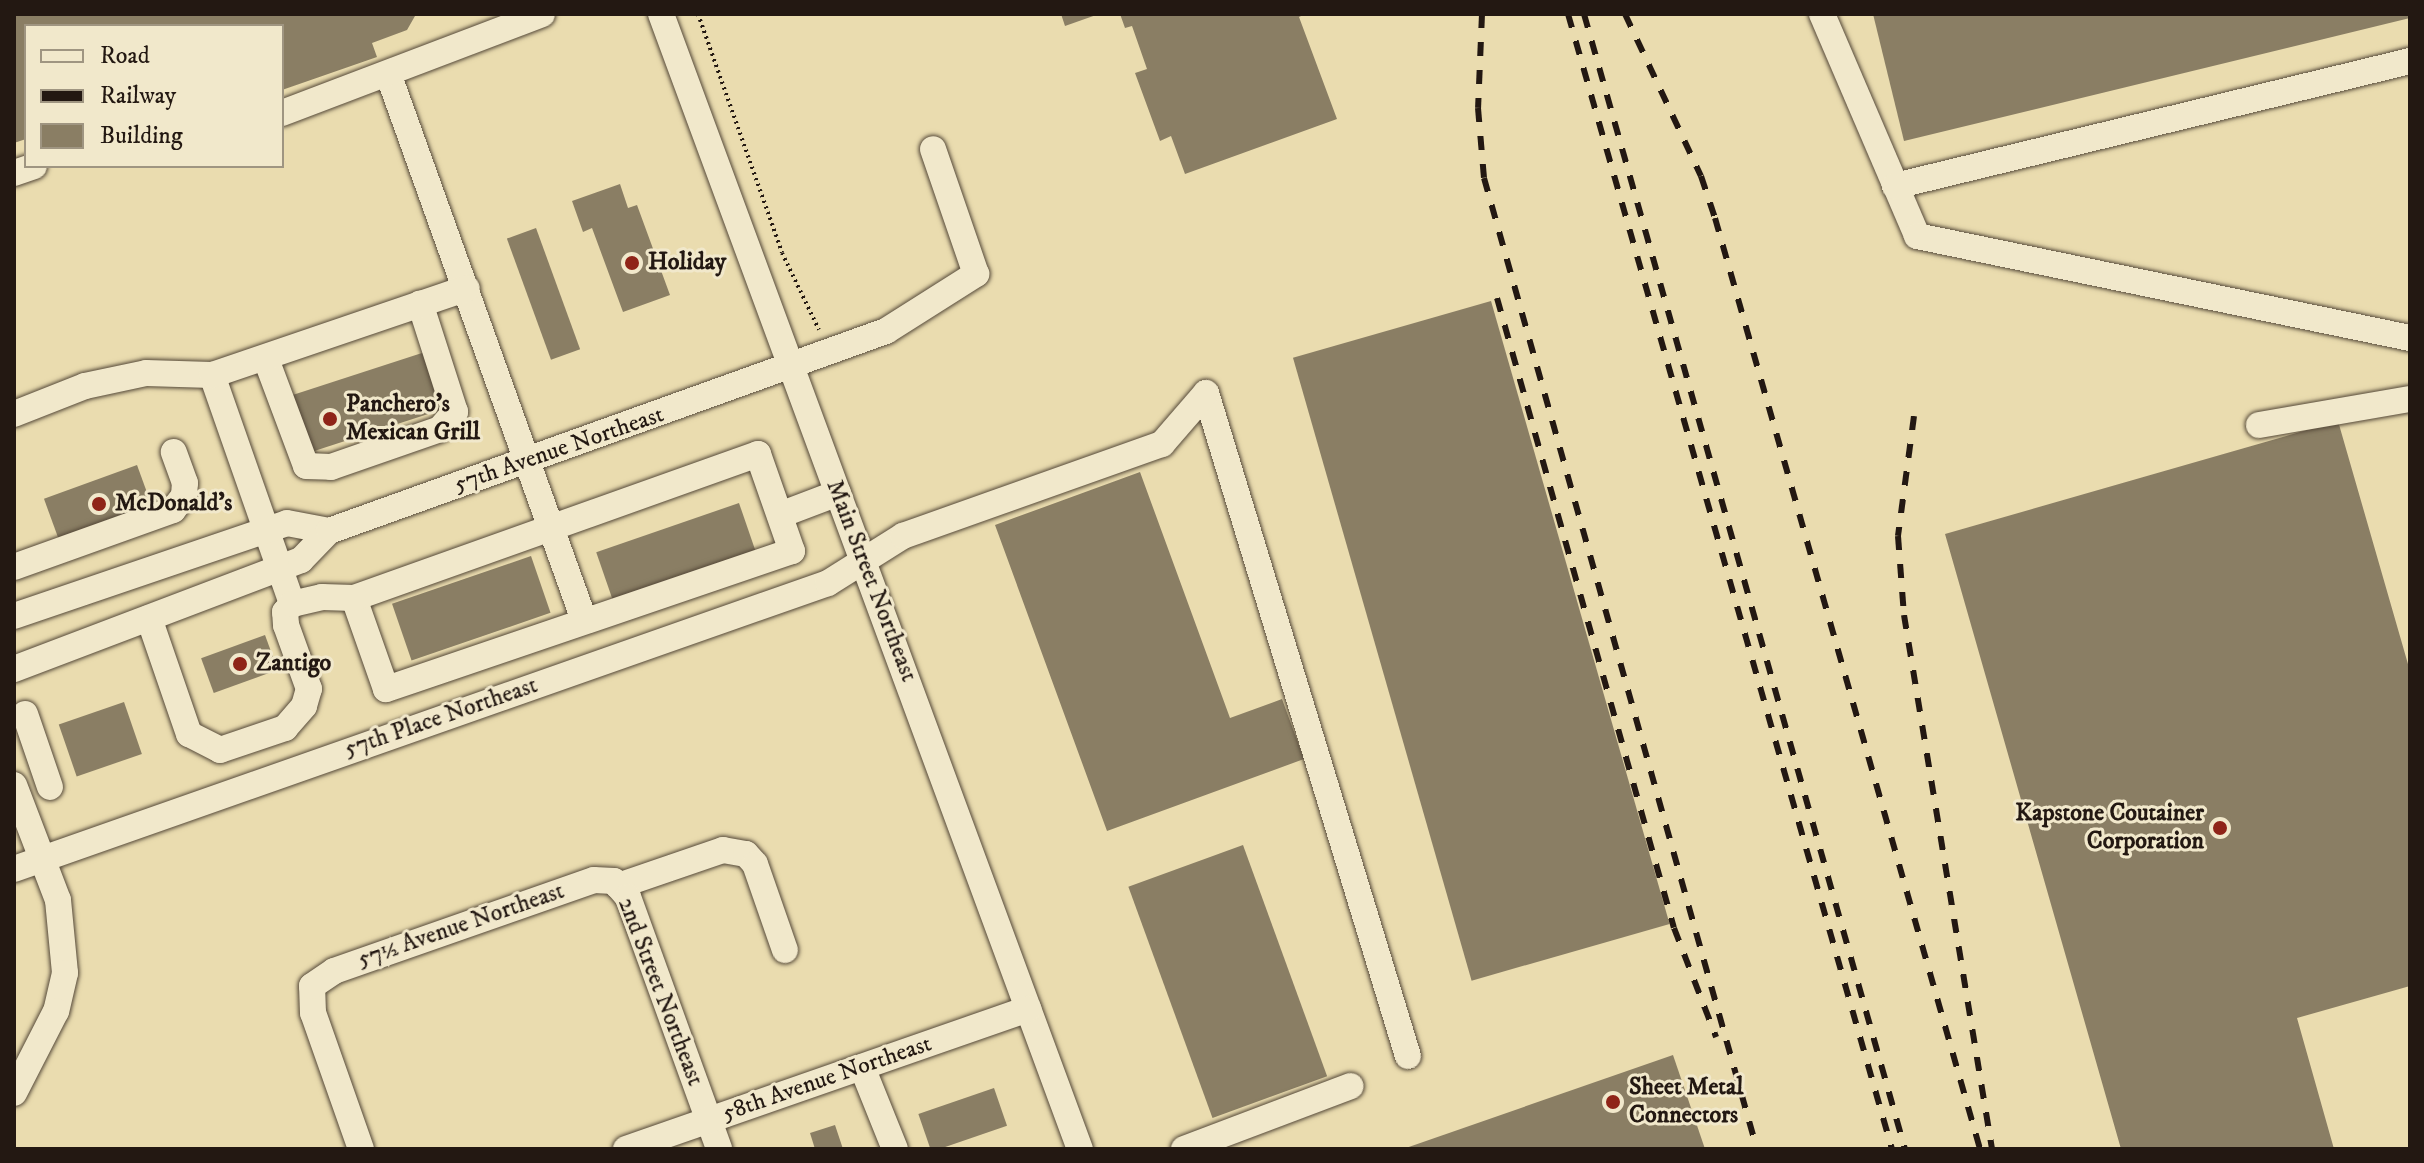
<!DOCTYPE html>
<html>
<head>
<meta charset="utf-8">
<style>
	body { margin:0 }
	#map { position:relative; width:2424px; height:1163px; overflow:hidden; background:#eadcaf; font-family:"IM FELL DW Pica",serif }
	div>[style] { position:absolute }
	.building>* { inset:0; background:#8a7e64; transform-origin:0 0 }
	.path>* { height:4px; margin-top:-2px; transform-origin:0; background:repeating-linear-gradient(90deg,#231812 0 2px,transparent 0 6px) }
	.roads { filter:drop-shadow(0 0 2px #554939) drop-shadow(0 0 2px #554939) }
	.minor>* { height:26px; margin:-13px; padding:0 13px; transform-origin:13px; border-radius:13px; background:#f1e8cb }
	.rail>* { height:6px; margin-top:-3px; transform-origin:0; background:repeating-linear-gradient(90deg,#231812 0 14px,transparent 0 28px) }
	.dots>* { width:22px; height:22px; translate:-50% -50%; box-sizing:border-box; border:4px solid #f1e8cb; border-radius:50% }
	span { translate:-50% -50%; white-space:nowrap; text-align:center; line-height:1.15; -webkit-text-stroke:6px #f1e8cb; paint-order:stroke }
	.poi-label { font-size:24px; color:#231812; font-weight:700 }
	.left { translate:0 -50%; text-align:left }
	.right { translate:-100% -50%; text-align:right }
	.street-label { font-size:24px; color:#231812 }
	.frame { position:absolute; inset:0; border:16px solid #231812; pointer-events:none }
	.legend { position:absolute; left:24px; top:24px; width:260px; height:144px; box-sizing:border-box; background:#f1e8cb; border:2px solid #9f9581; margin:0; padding:10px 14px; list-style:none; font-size:24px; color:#231812 }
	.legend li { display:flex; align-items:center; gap:16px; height:40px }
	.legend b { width:40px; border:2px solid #9f9581 }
</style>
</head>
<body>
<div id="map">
	<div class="building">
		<div style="clip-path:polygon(14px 14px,414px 14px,415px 16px,407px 30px,372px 43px,377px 57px,282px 90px,282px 26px,26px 26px,26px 139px,14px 143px)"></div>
		<div style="clip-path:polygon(1061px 14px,1099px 14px,1065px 26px)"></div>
		<div style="clip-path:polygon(1120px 14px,1305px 14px,1299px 17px,1337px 119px,1185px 174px,1171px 136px,1160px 141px,1135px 73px,1147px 69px,1132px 26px,1125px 28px)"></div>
		<div style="clip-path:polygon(1873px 14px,2410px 14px,2410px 18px,1904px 141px)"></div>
		<div style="clip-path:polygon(620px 184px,628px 208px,637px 205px,670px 295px,623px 312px,592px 228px,583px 232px,572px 201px)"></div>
		<div style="left:536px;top:228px;width:129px;height:31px;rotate:70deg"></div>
		<div style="left:1491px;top:301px;width:648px;height:206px;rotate:74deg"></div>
		<div style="left:425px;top:352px;width:60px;height:144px;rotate:72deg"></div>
		<div style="clip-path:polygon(2338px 421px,2410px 671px,2410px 986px,2297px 1018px,2334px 1149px,2121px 1149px,1945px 534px)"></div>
		<div style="left:137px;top:465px;width:46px;height:99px;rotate:70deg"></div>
		<div style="clip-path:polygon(1140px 472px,1230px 718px,1282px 699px,1304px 759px,1107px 831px,995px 525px)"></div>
		<div style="left:739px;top:503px;width:56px;height:151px;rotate:71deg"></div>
		<div style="left:531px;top:556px;width:60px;height:147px;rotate:71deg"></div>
		<div style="left:265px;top:635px;width:37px;height:68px;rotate:70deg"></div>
		<div style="left:124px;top:702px;width:55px;height:69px;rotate:71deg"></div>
		<div style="left:1243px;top:845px;width:246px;height:122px;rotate:70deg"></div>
		<div style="clip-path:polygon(1673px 1055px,1705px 1149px,1403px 1149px)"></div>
		<div style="left:994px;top:1088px;width:40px;height:80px;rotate:71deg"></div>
		<div style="clip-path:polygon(835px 1125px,843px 1149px,815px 1149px,810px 1133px)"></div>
	</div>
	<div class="path">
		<div style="left:698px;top:14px;width:253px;rotate:70.6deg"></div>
		<div style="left:782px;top:253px;width:85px;rotate:64.3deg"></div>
	</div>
	<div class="roads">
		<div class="minor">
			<div style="left:661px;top:14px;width:1210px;rotate:69.74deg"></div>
			<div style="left:1822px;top:14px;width:241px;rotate:66.8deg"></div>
			<div style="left:1917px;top:236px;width:503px;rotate:11.69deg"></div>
			<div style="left:389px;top:76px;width:578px;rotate:70.28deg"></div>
			<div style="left:282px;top:113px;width:278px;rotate:-20.8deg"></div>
			<div style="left:14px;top:173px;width:21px;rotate:-19deg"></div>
			<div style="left:1895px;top:186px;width:530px;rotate:-13.64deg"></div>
			<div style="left:266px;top:359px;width:114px;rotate:69.5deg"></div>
			<div style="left:306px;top:466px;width:25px;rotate:2deg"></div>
			<div style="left:331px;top:467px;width:115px;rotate:-19.2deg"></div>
			<div style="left:440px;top:429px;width:23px;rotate:-49deg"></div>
			<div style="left:455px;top:412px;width:114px;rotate:-107.8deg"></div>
			<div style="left:212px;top:375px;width:243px;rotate:70.7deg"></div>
			<div style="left:1206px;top:393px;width:693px;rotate:73.06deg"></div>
			<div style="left:14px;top:414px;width:76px;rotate:-21.5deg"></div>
			<div style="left:85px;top:386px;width:62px;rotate:-12deg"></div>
			<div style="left:146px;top:373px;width:66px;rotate:1.7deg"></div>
			<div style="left:212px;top:375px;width:269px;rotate:-18.8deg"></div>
			<div style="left:2259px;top:425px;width:153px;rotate:-9.8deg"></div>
			<div style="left:758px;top:454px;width:103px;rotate:70.7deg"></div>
			<div style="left:792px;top:551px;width:429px;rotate:161.2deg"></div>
			<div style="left:386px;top:689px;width:96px;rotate:-109.4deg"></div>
			<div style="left:354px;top:598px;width:429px;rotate:-19.6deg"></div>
			<div style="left:780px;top:515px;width:62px;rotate:-20.8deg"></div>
			<div style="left:14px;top:567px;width:169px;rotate:-19.7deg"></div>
			<div style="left:173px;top:510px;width:18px;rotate:-52deg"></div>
			<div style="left:184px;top:496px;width:13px;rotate:-86deg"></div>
			<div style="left:185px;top:483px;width:33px;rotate:-110deg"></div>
			<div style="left:14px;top:616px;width:288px;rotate:-18.8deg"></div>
			<div style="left:287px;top:523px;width:43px;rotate:10.8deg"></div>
			<div style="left:149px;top:618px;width:123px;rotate:71deg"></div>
			<div style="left:189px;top:734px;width:35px;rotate:27deg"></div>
			<div style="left:220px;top:750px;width:69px;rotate:-18.7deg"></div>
			<div style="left:285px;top:728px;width:29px;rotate:-49deg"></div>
			<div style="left:304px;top:706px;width:18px;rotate:-74deg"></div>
			<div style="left:309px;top:689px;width:68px;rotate:-109.8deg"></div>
			<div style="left:286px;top:625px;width:13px;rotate:-94deg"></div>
			<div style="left:285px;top:612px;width:11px;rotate:-49deg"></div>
			<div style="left:292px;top:604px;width:31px;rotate:-13deg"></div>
			<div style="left:322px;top:597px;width:32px;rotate:2deg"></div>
			<div style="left:14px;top:669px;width:307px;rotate:-20.8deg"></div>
			<div style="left:301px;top:560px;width:40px;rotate:-46deg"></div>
			<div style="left:329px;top:531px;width:592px;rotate:-19.75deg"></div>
			<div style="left:886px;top:331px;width:107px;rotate:-32.3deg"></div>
			<div style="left:976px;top:274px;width:132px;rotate:-109deg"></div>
			<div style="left:25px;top:714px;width:77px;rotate:71.1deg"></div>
			<div style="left:14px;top:785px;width:123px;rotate:69.1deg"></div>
			<div style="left:58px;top:900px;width:73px;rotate:84.5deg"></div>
			<div style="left:65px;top:973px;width:39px;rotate:103deg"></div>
			<div style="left:56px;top:1011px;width:92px;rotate:117.1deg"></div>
			<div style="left:14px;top:869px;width:863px;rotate:-19.36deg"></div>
			<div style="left:828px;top:583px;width:89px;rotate:-32.1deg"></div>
			<div style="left:903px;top:536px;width:275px;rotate:-19.6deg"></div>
			<div style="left:1162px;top:444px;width:67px;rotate:-49.2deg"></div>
			<div style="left:618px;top:886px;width:111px;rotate:-18.9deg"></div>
			<div style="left:723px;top:850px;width:23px;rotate:10deg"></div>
			<div style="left:746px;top:854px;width:13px;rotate:48deg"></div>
			<div style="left:755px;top:864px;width:91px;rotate:70.8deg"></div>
			<div style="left:862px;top:1067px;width:88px;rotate:68.1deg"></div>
			<div style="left:361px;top:1149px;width:144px;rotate:-109.4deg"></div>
			<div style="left:313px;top:1013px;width:27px;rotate:-92deg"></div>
			<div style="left:312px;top:986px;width:27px;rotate:-34deg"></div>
			<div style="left:334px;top:971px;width:275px;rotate:-19.3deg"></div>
			<div style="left:594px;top:880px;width:20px;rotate:3deg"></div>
			<div style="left:614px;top:881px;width:21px;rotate:49deg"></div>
			<div style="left:628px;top:897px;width:268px;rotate:70.1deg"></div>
			<div style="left:626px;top:1149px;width:426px;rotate:-19.2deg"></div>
			<div style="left:1184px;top:1149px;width:178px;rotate:-20.7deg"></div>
		</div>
	</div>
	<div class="rail">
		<div style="left:1482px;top:14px;width:94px;rotate:92.4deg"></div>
		<div style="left:1478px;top:108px;width:70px;rotate:85.1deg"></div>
		<div style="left:1484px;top:178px;width:1009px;rotate:74.3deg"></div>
		<div style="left:1568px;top:14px;width:1180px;rotate:74.07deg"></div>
		<div style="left:1584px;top:14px;width:1180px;rotate:74.21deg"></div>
		<div style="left:1625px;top:14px;width:179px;rotate:64.9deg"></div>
		<div style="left:1701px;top:176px;width:44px;rotate:71.6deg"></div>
		<div style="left:1715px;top:218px;width:968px;rotate:74.11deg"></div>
		<div style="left:1497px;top:298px;width:654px;rotate:74.31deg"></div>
		<div style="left:1674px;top:928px;width:117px;rotate:68.9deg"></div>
		<div style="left:1914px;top:416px;width:121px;rotate:97.6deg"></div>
		<div style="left:1898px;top:536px;width:79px;rotate:85.7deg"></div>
		<div style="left:1904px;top:615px;width:541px;rotate:80.64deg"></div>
	</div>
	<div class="dots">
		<div style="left:632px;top:263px;background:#8f2418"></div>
		<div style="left:330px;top:419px;background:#8f2418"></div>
		<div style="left:99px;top:504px;background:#8f2418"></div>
		<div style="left:240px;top:664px;background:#8f2418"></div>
		<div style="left:2220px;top:828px;background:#8f2418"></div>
		<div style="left:1613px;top:1102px;background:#8f2418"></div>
	</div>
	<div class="poi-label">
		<span class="left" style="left:648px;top:263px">Holiday</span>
		<span class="left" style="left:346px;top:419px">Panchero's<br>Mexican Grill</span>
		<span class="left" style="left:115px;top:504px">McDonald's</span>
		<span class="left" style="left:256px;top:664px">Zantigo</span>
		<span class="right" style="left:2204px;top:828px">Kapstone Coutainer<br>Corporation</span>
		<span class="left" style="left:1629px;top:1102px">Sheet Metal<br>Connectors</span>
	</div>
	<div class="street-label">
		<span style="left:559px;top:450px;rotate:-19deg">57th Avenue Northeast</span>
		<span style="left:871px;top:581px;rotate:69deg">Main Street Northeast</span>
		<span style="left:441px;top:718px;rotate:-19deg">57th Place Northeast</span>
		<span style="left:461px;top:926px;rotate:-19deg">57½ Avenue Northeast</span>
		<span style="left:660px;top:992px;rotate:69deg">2nd Street Northeast</span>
		<span style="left:827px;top:1079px;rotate:-19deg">58th Avenue Northeast</span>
	</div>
	<div class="frame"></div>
	<ul class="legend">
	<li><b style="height:10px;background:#f1e8cb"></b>Road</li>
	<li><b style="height:10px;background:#231812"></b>Railway</li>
	<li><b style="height:22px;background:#8a7e64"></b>Building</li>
	</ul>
</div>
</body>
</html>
